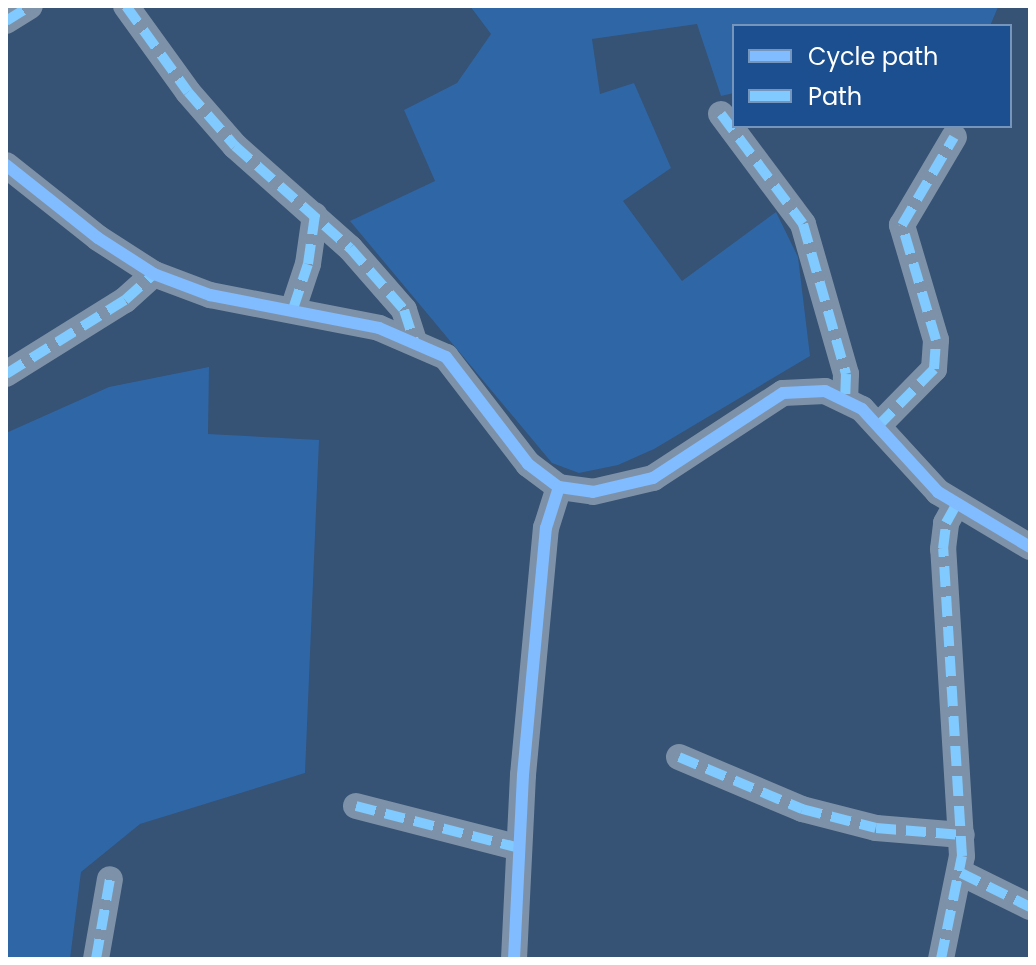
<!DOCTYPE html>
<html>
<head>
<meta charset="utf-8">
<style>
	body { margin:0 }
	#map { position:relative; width:1036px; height:965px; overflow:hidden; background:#365274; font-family:Poppins,sans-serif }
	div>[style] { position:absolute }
	.green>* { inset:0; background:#2f66a5 }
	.street>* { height:26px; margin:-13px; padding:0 13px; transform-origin:13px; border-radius:13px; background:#7d92a8 }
	.quiet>* { height:10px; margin-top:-5px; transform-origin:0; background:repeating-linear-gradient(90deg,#80caff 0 20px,transparent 0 30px) }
	.cycleway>* { height:12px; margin:-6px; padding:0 6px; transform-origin:6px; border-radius:6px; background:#80bcff }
	span { translate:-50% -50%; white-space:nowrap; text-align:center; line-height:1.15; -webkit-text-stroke:8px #1b4f8f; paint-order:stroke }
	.frame { position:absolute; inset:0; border:8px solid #fff; pointer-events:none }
	.legend { position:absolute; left:732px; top:24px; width:280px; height:104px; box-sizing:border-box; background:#1b4f8f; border:2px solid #7695bc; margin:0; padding:10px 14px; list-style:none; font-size:24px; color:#fff }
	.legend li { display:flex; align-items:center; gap:16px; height:40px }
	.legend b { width:40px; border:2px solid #7695bc }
</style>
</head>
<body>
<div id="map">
	<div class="green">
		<div style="clip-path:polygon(470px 6px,996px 6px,998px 7px,990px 26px,734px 26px,734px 93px,721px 96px,697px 24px,592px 39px,600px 94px,634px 83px,671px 168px,623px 201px,682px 281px,776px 212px,798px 257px,810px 356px,654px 449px,618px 465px,579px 473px,552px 463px,350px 221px,435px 181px,404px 110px,457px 83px,491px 34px)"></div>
		<div style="clip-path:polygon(209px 367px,208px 434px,319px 440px,305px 773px,140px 824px,81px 872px,70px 959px,6px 959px,6px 433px,109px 387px)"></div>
	</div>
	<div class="street">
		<div style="left:126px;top:6px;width:106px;rotate:54.2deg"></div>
		<div style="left:188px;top:92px;width:72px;rotate:49deg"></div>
		<div style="left:235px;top:146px;width:154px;rotate:41.6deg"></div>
		<div style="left:350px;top:248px;width:82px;rotate:48.9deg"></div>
		<div style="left:404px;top:310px;width:32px;rotate:72deg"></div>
		<div style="left:6px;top:21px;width:28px;rotate:-32deg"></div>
		<div style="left:721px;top:114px;width:137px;rotate:53.3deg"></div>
		<div style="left:803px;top:224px;width:156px;rotate:74deg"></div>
		<div style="left:846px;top:374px;width:24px;rotate:92deg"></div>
		<div style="left:6px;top:165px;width:117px;rotate:38.4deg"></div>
		<div style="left:98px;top:238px;width:67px;rotate:32.7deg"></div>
		<div style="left:154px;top:274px;width:60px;rotate:20.6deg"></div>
		<div style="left:210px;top:295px;width:172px;rotate:11deg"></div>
		<div style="left:379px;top:328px;width:73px;rotate:23.4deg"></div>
		<div style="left:446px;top:357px;width:135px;rotate:52.5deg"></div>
		<div style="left:528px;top:464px;width:39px;rotate:37deg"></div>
		<div style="left:559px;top:487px;width:34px;rotate:8deg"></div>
		<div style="left:593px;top:492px;width:62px;rotate:-13.1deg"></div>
		<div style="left:653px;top:478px;width:155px;rotate:-33.2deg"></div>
		<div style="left:783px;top:393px;width:42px;rotate:-2.7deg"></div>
		<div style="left:825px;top:391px;width:41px;rotate:25.9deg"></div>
		<div style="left:862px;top:409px;width:113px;rotate:47.5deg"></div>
		<div style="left:938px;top:492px;width:107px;rotate:30.9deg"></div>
		<div style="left:293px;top:309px;width:47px;rotate:-71.6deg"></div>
		<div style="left:308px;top:264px;width:49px;rotate:-81.9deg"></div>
		<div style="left:6px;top:374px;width:140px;rotate:-31.9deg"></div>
		<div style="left:125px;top:300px;width:39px;rotate:-42deg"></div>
		<div style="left:878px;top:426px;width:80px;rotate:-45.5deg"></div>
		<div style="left:934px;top:369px;width:29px;rotate:-86deg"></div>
		<div style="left:936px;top:340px;width:120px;rotate:-106.5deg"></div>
		<div style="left:902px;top:225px;width:102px;rotate:-59.4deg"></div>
		<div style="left:679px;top:757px;width:134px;rotate:22.9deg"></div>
		<div style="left:802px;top:809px;width:76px;rotate:14.4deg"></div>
		<div style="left:876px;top:828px;width:86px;rotate:4.7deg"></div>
		<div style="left:356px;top:806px;width:168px;rotate:14.4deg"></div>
		<div style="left:961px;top:873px;width:77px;rotate:26.2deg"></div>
		<div style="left:96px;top:959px;width:81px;rotate:-80.1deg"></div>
		<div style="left:514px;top:959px;width:184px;rotate:-87.2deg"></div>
		<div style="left:523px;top:775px;width:248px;rotate:-84.7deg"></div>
		<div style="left:546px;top:528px;width:43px;rotate:-72.4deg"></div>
		<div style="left:941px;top:959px;width:105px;rotate:-78.5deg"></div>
		<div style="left:962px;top:856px;width:308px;rotate:-93.5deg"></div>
		<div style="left:943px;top:549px;width:26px;rotate:-83deg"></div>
		<div style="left:946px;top:523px;width:21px;rotate:-61deg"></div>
	</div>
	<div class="quiet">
		<div style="left:126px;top:6px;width:106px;rotate:54.2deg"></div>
		<div style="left:188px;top:92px;width:72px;rotate:49deg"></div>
		<div style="left:235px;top:146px;width:154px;rotate:41.6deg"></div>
		<div style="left:350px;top:248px;width:82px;rotate:48.9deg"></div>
		<div style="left:404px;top:310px;width:32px;rotate:72deg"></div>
		<div style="left:6px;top:21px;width:28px;rotate:-32deg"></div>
		<div style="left:721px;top:114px;width:137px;rotate:53.3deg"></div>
		<div style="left:803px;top:224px;width:156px;rotate:74deg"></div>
		<div style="left:846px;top:374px;width:24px;rotate:92deg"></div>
		<div style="left:293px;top:309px;width:47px;rotate:-71.6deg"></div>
		<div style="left:308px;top:264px;width:49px;rotate:-81.9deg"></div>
		<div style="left:6px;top:374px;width:140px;rotate:-31.9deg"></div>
		<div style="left:125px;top:300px;width:39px;rotate:-42deg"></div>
		<div style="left:878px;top:426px;width:80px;rotate:-45.5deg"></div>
		<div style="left:934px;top:369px;width:29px;rotate:-86deg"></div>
		<div style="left:936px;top:340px;width:120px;rotate:-106.5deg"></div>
		<div style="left:902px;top:225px;width:102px;rotate:-59.4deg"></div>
		<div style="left:679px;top:757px;width:134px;rotate:22.9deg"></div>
		<div style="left:802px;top:809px;width:76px;rotate:14.4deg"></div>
		<div style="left:876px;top:828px;width:86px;rotate:4.7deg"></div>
		<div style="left:356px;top:806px;width:168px;rotate:14.4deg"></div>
		<div style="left:961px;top:873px;width:77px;rotate:26.2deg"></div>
		<div style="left:96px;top:959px;width:81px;rotate:-80.1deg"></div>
		<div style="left:941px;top:959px;width:105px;rotate:-78.5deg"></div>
		<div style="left:962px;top:856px;width:308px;rotate:-93.5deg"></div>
		<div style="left:943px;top:549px;width:26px;rotate:-83deg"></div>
		<div style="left:946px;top:523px;width:21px;rotate:-61deg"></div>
	</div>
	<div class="cycleway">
		<div style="left:6px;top:165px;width:117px;rotate:38.4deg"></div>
		<div style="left:98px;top:238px;width:67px;rotate:32.7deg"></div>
		<div style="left:154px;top:274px;width:60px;rotate:20.6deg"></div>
		<div style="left:210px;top:295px;width:172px;rotate:11deg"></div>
		<div style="left:379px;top:328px;width:73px;rotate:23.4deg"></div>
		<div style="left:446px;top:357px;width:135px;rotate:52.5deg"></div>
		<div style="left:528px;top:464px;width:39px;rotate:37deg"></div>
		<div style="left:559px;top:487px;width:34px;rotate:8deg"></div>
		<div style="left:593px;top:492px;width:62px;rotate:-13.1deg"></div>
		<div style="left:653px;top:478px;width:155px;rotate:-33.2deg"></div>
		<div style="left:783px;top:393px;width:42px;rotate:-2.7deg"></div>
		<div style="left:825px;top:391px;width:41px;rotate:25.9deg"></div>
		<div style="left:862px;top:409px;width:113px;rotate:47.5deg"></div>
		<div style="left:938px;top:492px;width:107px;rotate:30.9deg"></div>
		<div style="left:514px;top:959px;width:184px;rotate:-87.2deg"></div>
		<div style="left:523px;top:775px;width:248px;rotate:-84.7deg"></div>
		<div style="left:546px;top:528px;width:43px;rotate:-72.4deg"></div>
	</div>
	<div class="frame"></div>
	<ul class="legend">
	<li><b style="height:10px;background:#80bcff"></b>Cycle path</li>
	<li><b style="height:10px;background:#80caff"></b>Path</li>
	</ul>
</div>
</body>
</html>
